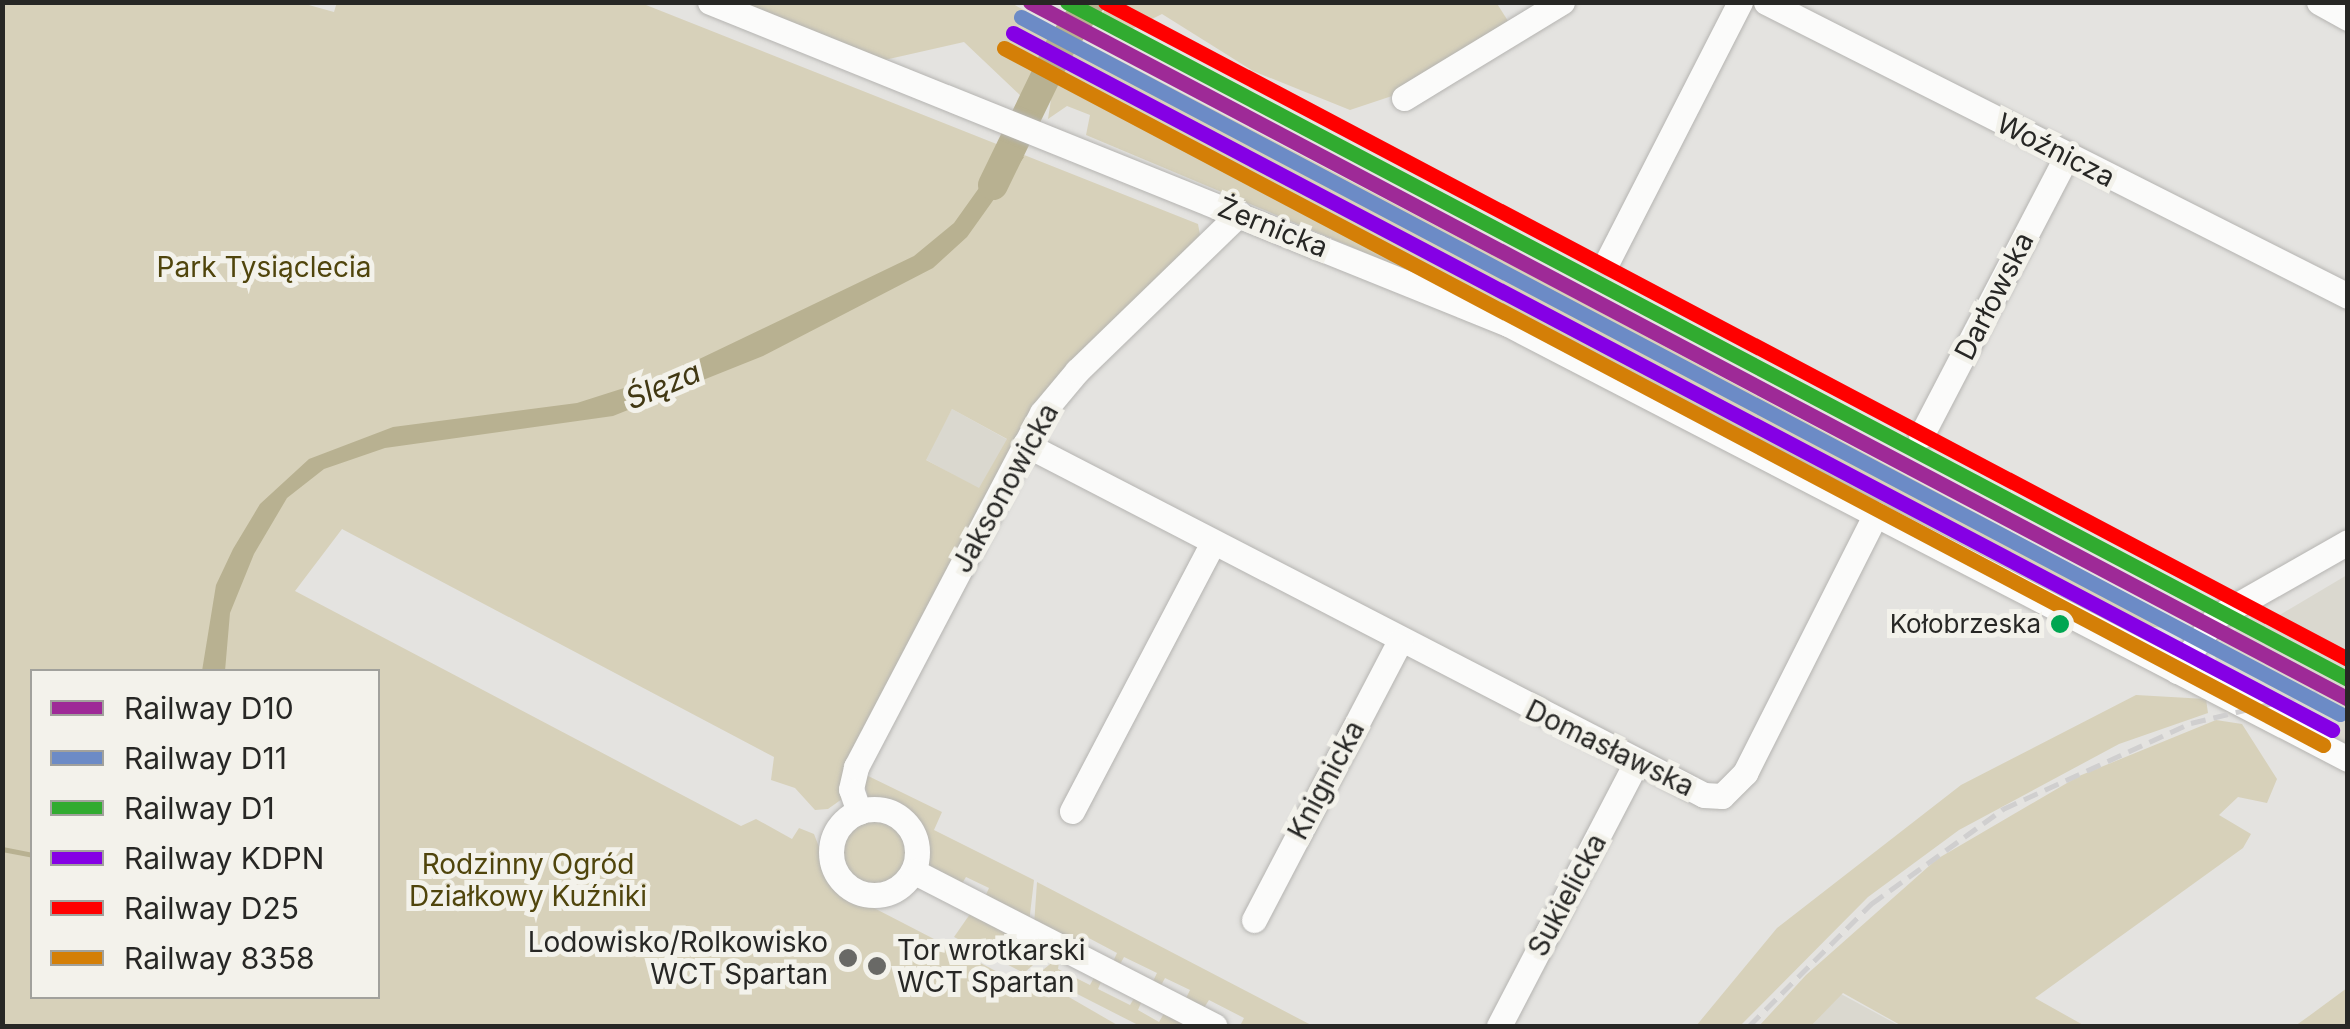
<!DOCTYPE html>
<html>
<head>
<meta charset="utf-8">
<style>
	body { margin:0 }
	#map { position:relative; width:2350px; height:1029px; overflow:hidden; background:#e4e3e0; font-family:Inter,sans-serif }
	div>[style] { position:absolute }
	.built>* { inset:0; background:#dad8cf; transform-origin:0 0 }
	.green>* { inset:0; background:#d7d1ba }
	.round { border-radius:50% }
	.water>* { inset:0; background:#b8b191 }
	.stream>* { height:5px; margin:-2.5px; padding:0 2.5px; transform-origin:2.5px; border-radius:2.5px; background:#b8b191 }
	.river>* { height:30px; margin:-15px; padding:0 15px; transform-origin:15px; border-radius:15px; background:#b8b191 }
	.roads { filter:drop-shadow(0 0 2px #b5b4b1) drop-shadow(0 0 2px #b5b4b1) }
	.minor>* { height:25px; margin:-12.5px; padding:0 12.5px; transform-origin:12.5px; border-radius:12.5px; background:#fbfbfa }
	.minor>.ring { margin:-12.5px; padding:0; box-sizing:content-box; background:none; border:25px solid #fbfbfa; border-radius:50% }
	.rail>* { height:5px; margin-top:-2.5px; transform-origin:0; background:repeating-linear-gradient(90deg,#d0cfcf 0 15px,transparent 0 23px) }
	.rail-1>* { height:15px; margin:-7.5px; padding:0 7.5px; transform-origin:7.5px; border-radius:7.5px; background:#9e2a97 }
	.rail-2>* { height:15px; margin:-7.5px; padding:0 7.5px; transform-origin:7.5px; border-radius:7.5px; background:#6c8bc6 }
	.rail-3>* { height:15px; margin:-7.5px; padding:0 7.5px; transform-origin:7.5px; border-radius:7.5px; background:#31ab30 }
	.rail-4>* { height:15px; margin:-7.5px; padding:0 7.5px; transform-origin:7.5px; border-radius:7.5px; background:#8500e5 }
	.rail-5>* { height:15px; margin:-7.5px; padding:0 7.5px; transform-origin:7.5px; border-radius:7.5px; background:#f00 }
	.rail-6>* { height:15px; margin:-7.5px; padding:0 7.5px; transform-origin:7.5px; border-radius:7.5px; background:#d47f07 }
	.dots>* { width:28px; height:28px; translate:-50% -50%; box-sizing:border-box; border:5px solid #f3f2eb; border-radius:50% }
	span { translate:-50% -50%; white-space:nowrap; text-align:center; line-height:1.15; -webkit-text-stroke:10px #f3f2eb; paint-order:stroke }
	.bus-label { font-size:26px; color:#272725 }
	.right { translate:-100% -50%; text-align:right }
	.street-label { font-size:28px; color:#272725 }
	.park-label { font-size:28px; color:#50450c }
	.poi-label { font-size:28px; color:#272725 }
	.left { translate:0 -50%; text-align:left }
	.water-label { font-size:30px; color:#413813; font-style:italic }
	.frame { position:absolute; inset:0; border:5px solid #272725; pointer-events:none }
	.legend { position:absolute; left:30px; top:669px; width:350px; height:330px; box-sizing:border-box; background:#f3f2eb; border:2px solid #a1a19c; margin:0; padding:12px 18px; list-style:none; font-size:30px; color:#272725 }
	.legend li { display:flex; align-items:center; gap:20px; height:50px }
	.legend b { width:50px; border:2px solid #a1a19c }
</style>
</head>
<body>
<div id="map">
	<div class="built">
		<div style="left:952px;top:409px;width:63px;height:57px;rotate:29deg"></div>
		<div style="clip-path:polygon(2347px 575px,2347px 744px,2216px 673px,2215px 646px,2254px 615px,2278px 616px)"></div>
		<div style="clip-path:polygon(1841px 994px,1900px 1026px,1811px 1026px)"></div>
	</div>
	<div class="green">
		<div style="clip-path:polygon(evenodd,298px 2px,334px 12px,337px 2px,641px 3px,1198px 224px,1200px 235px,1075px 363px,842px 799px,828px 809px,815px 810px,795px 788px,771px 780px,774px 757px,342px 529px,295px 591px,741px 826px,756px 819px,792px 839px,799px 828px,814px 834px,830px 875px,847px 894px,1025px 986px,1036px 978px,1119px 1026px,3px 1026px,2px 3px,298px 2px,952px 409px,1007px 439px,979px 488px,926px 460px,952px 409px,298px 2px,32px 672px,378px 672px,378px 996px,32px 996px,32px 672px)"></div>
		<div style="clip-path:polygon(1109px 2px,1496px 2px,1508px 21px,1401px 93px,1350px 110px,1253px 71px,1162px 14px,1126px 32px,1100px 18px)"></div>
		<div style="clip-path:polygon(735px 3px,1011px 3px,1059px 29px,1023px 98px,964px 42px,880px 61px)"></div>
		<div style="clip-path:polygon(1088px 44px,1559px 290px,2182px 623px,2174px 629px,2125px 624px,1466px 295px,1086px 135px,1090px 115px,1067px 106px,1048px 119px,1052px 93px,1078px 46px)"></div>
		<div style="clip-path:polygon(2136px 695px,2206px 699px,2208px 713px,2119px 744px,1959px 830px,1868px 897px,1740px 1026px,1696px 1026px,1777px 928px,1961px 785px)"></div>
		<div style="clip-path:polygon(2216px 720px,2242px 724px,2277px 779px,2267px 803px,2238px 797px,2219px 815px,2251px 834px,2243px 848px,2035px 998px,2085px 1026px,1902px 1026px,1843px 993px,1811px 1026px,1759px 1026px,1806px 975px,1937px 859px,2079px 776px)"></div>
		<div style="clip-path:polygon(862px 773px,942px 812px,934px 830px,1034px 880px,1029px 923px,984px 899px,989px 888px,966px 877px,960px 887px,927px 865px,918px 824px,900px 807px,868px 797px)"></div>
		<div class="round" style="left:841px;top:817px;width:70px;height:70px"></div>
		<div style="clip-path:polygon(1037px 882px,1313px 1026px,1240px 1026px,1244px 1018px,1209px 1000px,1202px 1011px,1184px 1002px,1190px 990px,1165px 978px,1159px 989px,1151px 985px,1157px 973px,1124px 957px,1118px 968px,1112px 964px,1117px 953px,1085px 936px,1078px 947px,1034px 925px)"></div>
		<div style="clip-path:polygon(970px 914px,1050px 950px,1024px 973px,954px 937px)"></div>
		<div style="clip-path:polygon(1060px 956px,1058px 969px,1090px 985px,1096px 974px,1103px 977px,1098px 989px,1130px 1005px,1136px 995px,1143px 998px,1138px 1010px,1159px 1022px,1166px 1010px,1189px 1026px,1140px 1026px,1038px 974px)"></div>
		<div style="clip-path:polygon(2347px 988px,2347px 1026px,2295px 1026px,2309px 1016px)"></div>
	</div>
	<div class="water">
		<div style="clip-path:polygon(1006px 150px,1024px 157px,967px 237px,933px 268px,763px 356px,613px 416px,385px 448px,324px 469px,287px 498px,254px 554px,230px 613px,225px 671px,202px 671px,216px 585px,233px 549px,260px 504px,309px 459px,393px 427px,577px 403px,668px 374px,914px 256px,954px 223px)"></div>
	</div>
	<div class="stream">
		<div style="left:2px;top:849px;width:31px;rotate:11deg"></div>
	</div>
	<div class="river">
		<div style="left:993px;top:185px;width:151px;rotate:-64.1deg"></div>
		<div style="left:1059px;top:49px;width:56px;rotate:-56.6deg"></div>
	</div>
	<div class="roads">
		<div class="minor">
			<div style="left:710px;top:2px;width:861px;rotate:21.97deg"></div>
			<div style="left:1508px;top:324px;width:946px;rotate:27.38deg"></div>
			<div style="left:1766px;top:2px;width:652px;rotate:26.8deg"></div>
			<div style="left:2319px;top:2px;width:33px;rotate:29deg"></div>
			<div style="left:1404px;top:98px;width:185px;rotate:-31.3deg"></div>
			<div style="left:1608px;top:260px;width:290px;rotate:-62.9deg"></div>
			<div style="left:1921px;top:436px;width:317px;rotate:-62.5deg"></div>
			<div style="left:1025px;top:444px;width:764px;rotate:27.34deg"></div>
			<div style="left:1704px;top:795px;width:18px;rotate:3deg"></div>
			<div style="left:1722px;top:796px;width:33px;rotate:-45deg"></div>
			<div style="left:1745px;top:773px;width:290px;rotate:-63.2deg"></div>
			<div style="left:2177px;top:671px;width:67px;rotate:-54.2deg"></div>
			<div style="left:2216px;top:617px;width:152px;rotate:-29.6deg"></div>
			<div class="ring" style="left:831px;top:809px;width:61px;height:61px"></div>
			<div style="left:1072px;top:811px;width:303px;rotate:-62.3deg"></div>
			<div style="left:859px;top:812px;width:24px;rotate:-109deg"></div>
			<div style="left:851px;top:789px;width:23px;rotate:-77deg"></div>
			<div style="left:856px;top:767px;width:400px;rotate:-62.3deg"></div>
			<div style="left:1042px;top:413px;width:55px;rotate:-50.2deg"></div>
			<div style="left:1077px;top:371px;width:226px;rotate:-44.1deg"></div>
			<div style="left:913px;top:871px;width:339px;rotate:27.2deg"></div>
			<div style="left:1254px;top:920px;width:315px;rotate:-62.4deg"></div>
			<div style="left:1499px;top:1026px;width:297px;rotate:-62.5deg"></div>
		</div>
	</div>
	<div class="rail">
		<div style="left:1749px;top:1026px;width:173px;rotate:-45deg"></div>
		<div style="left:1871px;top:904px;width:163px;rotate:-35.7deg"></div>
		<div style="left:2003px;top:809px;width:207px;rotate:-24.6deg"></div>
		<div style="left:2191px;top:723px;width:162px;rotate:-13.6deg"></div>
	</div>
	<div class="rail-1">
		<div style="left:1030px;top:2px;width:1491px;rotate:27.87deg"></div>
	</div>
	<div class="rail-2">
		<div style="left:1021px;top:17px;width:1492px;rotate:27.85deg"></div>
	</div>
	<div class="rail-3">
		<div style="left:1067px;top:2px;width:1449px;rotate:27.86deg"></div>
	</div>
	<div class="rail-4">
		<div style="left:1013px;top:33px;width:1492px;rotate:27.85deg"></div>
	</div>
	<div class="rail-5">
		<div style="left:1105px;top:2px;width:1406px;rotate:27.86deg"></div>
	</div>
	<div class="rail-6">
		<div style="left:1004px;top:48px;width:1492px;rotate:27.85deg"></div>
	</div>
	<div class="dots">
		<div style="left:2060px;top:624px;background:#00a651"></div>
		<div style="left:848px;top:958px;background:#696966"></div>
		<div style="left:877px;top:966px;background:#696966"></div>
	</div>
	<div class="bus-label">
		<span class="right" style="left:2041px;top:624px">Kołobrzeska</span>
	</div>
	<div class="street-label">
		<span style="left:2056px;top:150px;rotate:27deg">Woźnicza</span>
		<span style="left:1273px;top:227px;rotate:22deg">Żernicka</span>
		<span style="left:1994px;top:296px;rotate:-63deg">Darłowska</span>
		<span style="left:1005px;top:488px;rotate:-61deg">Jaksonowicka</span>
		<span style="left:1610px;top:748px;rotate:26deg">Domasławska</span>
		<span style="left:1326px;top:780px;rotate:-62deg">Knignicka</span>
		<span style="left:1567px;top:895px;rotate:-62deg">Sukielicka</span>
	</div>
	<div class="park-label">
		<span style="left:264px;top:267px">Park Tysiąclecia</span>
		<span style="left:528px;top:880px">Rodzinny Ogród<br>Działkowy Kuźniki</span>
	</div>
	<div class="poi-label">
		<span class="right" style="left:828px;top:958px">Lodowisko/Rolkowisko<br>WCT Spartan</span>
		<span class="left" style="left:897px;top:966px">Tor wrotkarski<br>WCT Spartan</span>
	</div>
	<div class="water-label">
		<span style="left:663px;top:385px;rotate:-23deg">Ślęza</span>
	</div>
	<div class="frame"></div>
	<ul class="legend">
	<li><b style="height:12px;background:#9e2a97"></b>Railway D10</li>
	<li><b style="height:12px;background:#6c8bc6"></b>Railway D11</li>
	<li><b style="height:12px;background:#31ab30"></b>Railway D1</li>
	<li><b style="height:12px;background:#8500e5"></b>Railway KDPN</li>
	<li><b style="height:12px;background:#f00"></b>Railway D25</li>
	<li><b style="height:12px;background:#d47f07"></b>Railway 8358</li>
	</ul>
</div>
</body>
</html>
